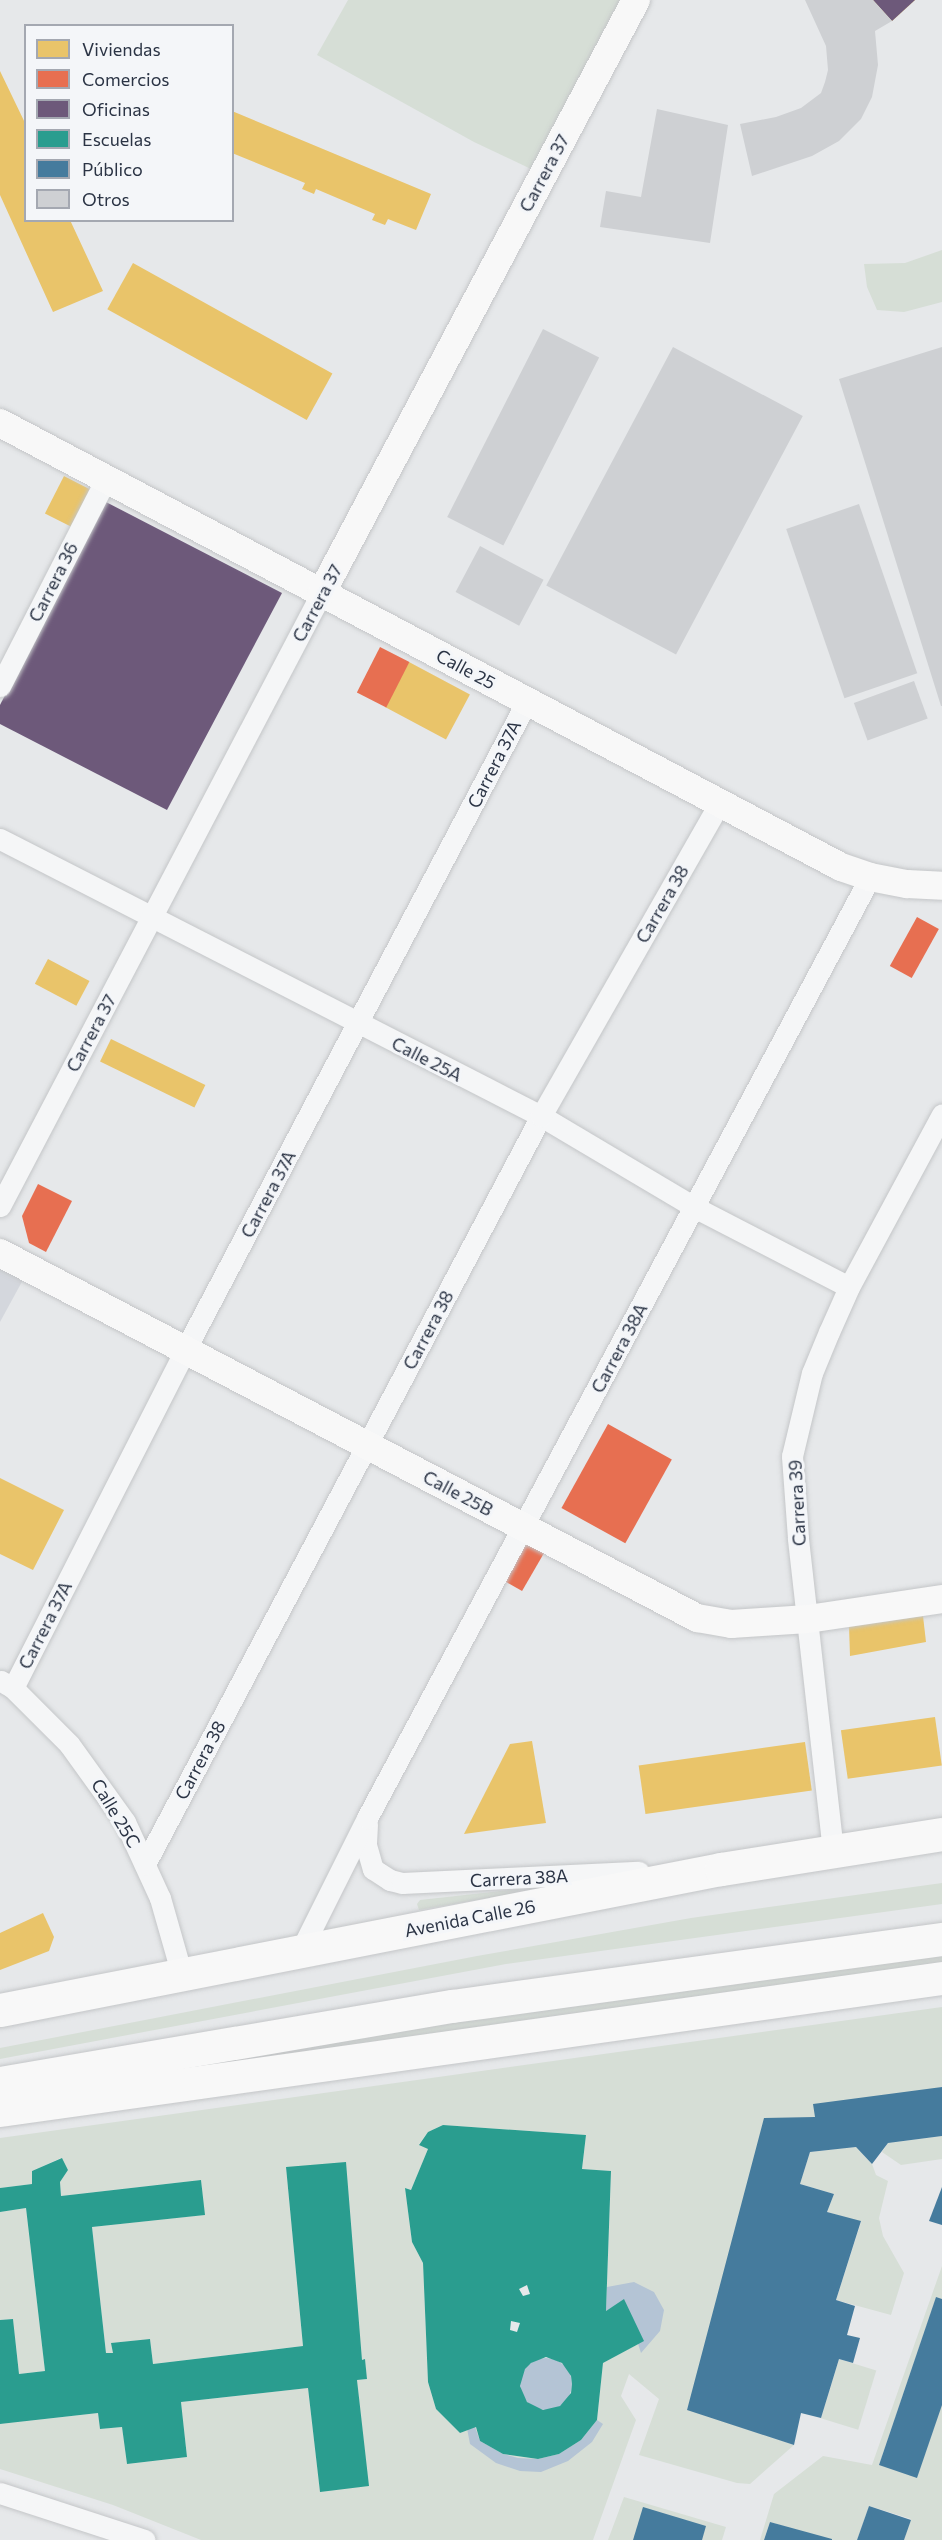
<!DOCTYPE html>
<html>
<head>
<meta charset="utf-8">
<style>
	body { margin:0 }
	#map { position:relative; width:942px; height:2540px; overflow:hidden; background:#e6e8ea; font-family:Commissioner,sans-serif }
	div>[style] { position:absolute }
	.built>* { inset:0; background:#d4d7dd }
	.green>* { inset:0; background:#d6ded6; transform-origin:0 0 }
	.water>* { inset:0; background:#b4c4d5 }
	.round { border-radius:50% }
	.homes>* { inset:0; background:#e9c46a; transform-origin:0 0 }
	.shops>* { inset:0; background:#e76f51; transform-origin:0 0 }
	.offices>* { inset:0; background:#6d597a }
	.schools>* { inset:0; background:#2a9d8f }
	.public>* { inset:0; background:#457b9d }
	.building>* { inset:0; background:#ced0d3; transform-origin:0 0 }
	.roads { filter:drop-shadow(0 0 2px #c4c6c8) drop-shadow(0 0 2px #c4c6c8) }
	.street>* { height:21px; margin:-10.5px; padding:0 10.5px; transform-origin:10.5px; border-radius:10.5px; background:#f5f6f7 }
	.secondary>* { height:28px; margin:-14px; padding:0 14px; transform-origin:14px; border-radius:14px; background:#f8f8f8 }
	.primary>* { height:33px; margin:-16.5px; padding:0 16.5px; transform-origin:16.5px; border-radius:16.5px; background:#f8f8f8 }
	span { translate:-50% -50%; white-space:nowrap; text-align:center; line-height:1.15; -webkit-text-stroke:6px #f4f6f9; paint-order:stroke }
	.street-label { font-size:18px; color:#2b3445 }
	.legend { position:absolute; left:24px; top:24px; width:210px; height:198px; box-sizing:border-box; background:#f4f6f9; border:2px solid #a4a8b1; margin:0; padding:8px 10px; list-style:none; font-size:18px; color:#2b3445 }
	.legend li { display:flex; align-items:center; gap:12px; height:30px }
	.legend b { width:30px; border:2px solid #a4a8b1 }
</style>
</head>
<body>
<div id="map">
	<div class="built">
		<div style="clip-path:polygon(0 1265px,24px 1278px,0 1322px)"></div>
	</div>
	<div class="green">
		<div style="clip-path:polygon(348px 0,620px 0,531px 169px,474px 142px,317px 55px)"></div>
		<div style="clip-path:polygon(942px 250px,942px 302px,904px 312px,877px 310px,867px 287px,864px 264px,905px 263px)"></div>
		<div style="clip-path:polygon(942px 1883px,942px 1904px,506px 1964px,0 2059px,0 2048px,477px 1956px,691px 1918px)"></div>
		<div style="clip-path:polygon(519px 1889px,518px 1893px,419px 1910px,417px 1904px,420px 1900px)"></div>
		<div style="clip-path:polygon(942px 1952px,942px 1966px,151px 2077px,268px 2046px)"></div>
		<div style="clip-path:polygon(evenodd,942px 2007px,942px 2087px,815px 2117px,687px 2409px,794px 2445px,750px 2484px,737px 2483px,639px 2455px,659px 2399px,629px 2374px,621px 2396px,636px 2420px,593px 2540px,201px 2540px,113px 2505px,0 2469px,0 2424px,98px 2413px,100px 2429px,122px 2427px,127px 2464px,187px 2457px,181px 2402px,308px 2388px,320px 2491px,368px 2486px,357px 2380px,367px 2379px,365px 2360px,362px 2360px,286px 2167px,303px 2346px,153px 2364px,150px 2339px,112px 2343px,113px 2353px,106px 2353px,92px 2227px,204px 2215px,201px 2180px,61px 2196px,60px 2182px,68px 2170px,61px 2158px,32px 2171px,32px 2184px,0 2188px,0 2138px,942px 2007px,443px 2125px,586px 2135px,582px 2169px,611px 2171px,606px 2311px,624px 2300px,643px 2341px,603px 2363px,597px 2420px,581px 2440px,559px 2454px,538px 2459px,503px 2454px,480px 2441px,476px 2427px,460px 2433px,436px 2409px,428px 2382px,423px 2263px,412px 2242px,405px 2188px,411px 2190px,428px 2149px,419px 2144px,428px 2132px,443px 2125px)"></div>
		<div style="clip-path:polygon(942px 2136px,942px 2159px,901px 2165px,882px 2152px,888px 2143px)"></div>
		<div style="clip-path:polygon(856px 2147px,872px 2164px,876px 2175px,888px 2181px,879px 2218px,883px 2236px,904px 2273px,891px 2315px,836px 2300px,861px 2222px,827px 2212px,834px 2194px,800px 2184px,810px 2152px)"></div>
		<div style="clip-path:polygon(26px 2208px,45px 2371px,19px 2374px,13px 2319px,0 2320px,0 2212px)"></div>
		<div style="clip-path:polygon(942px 2266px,942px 2299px,936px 2298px,879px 2465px,942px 2405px,942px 2540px,904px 2540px,911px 2519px,869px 2506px,857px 2540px,831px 2540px,770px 2522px,764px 2540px,760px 2540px,774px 2494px,823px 2456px,872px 2465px)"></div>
		<div style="left:839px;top:2359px;width:39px;height:62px;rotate:17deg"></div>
		<div style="clip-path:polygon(624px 2497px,726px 2527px,722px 2540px,608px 2540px)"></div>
	</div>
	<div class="water">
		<div style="clip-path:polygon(634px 2282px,654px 2292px,664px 2310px,660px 2331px,641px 2353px,624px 2300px,606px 2311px,607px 2287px)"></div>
		<div class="round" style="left:520px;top:2358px;width:52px;height:52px"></div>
		<div style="clip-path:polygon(467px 2404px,480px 2441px,503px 2454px,518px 2458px,538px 2459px,559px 2454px,581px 2440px,597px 2420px,603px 2424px,592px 2442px,568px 2461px,541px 2472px,520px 2471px,496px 2463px,470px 2444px,466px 2423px)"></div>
	</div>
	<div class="homes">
		<div style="clip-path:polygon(873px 0,915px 0,892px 21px)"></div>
		<div style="clip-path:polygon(0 71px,26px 125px,26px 220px,70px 220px,103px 291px,53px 312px,0 195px)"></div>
		<div style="clip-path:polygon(232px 111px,431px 194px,416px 230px,388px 219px,385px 225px,372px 220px,375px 214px,316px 189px,314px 194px,302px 189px,305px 183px,232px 153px)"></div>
		<div style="left:133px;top:263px;width:228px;height:53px;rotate:29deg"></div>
		<div style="left:64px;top:476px;width:29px;height:42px;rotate:27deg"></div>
		<div style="left:409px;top:662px;width:69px;height:51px;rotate:28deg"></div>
		<div style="left:48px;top:959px;width:47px;height:28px;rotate:28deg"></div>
		<div style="left:111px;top:1039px;width:105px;height:25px;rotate:26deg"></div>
		<div style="clip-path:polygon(0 1478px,64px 1510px,33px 1570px,0 1554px)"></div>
		<div style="clip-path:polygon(923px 1616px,926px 1642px,850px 1656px,849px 1626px)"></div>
		<div style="left:935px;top:1717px;width:49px;height:95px;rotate:82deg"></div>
		<div style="clip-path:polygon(532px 1741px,546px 1823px,464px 1834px,510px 1744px)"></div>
		<div style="left:805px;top:1742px;width:49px;height:168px;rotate:82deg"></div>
		<div style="clip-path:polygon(43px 1913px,54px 1937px,49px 1951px,0 1970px,0 1933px)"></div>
	</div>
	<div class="shops">
		<div style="left:380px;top:647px;width:33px;height:51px;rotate:27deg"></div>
		<div style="left:917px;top:917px;width:25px;height:56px;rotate:29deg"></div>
		<div style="clip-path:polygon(38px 1184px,72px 1201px,46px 1252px,29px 1243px,22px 1216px)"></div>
		<div style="left:608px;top:1424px;width:73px;height:96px;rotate:29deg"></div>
		<div style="left:525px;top:1542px;width:22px;height:44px;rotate:30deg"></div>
	</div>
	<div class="offices">
		<div style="clip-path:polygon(873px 0,915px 0,892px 21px)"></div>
		<div style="clip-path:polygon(104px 501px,282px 593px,167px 810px,0 724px,0 705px)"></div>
	</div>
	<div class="schools">
		<div style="clip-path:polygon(evenodd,443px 2125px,586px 2135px,582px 2169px,611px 2171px,606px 2311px,624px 2299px,644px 2341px,603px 2363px,597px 2420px,581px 2440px,559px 2454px,538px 2459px,503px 2454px,480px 2441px,476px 2427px,460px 2433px,436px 2409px,428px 2382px,423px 2263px,412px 2242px,405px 2188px,411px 2190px,428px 2149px,419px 2145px,428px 2132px,443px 2125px,527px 2285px,530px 2294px,523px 2296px,519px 2289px,527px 2285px,443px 2125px,511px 2321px,520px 2323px,517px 2332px,510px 2330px,511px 2321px,443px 2125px,546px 2357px,562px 2363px,571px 2376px,572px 2384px,571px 2393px,560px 2406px,543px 2410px,527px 2402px,520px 2386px,525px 2369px,531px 2363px,546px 2357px)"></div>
		<div style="clip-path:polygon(62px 2158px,68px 2170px,60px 2182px,61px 2196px,201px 2180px,205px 2215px,92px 2227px,106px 2353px,113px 2353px,111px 2343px,150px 2339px,153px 2364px,303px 2346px,286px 2167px,346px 2162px,362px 2360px,365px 2359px,367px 2379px,357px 2380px,369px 2486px,320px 2492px,308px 2388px,181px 2402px,187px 2457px,127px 2464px,122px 2427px,100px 2429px,98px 2413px,0 2424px,0 2320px,13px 2319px,19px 2374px,45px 2371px,26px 2208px,0 2212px,0 2188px,32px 2184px,32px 2171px)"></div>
	</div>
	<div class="public">
		<div style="clip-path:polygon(942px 2087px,942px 2136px,888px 2143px,872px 2164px,856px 2147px,810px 2152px,800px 2184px,834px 2194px,827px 2212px,861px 2221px,836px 2300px,855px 2306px,847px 2335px,860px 2338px,853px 2363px,839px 2359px,821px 2418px,801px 2413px,794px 2445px,687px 2410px,764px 2118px,815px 2117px,813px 2104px)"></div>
		<div style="clip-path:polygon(942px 2187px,942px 2225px,929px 2221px)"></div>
		<div style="clip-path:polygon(936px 2297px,942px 2299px,942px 2405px,917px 2478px,879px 2465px)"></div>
		<div style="clip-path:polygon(869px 2506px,911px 2520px,904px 2540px,857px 2540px)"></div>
		<div style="clip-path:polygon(643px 2507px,706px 2526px,702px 2540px,633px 2540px)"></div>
		<div style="clip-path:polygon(770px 2522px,832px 2539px,832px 2540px,764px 2540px)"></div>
	</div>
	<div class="building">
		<div style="clip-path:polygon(805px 0,873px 0,892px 21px,875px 31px,878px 65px,872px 97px,861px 119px,839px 141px,812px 156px,752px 176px,740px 124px,776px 117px,801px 108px,821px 93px,825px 82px,828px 70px,826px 46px)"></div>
		<div style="clip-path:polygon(657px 109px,728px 125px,710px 243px,600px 227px,606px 191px,641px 197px)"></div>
		<div style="left:543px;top:329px;width:63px;height:211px;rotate:27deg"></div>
		<div style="left:673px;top:347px;width:147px;height:270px;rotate:28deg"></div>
		<div style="clip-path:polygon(942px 347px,942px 706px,941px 706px,839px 379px)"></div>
		<div style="left:859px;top:504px;width:179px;height:77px;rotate:71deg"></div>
		<div style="left:480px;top:546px;width:72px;height:52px;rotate:28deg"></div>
		<div style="left:914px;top:681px;width:40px;height:64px;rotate:70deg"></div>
	</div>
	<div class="roads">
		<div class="street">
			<div style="left:0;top:686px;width:233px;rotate:-62.9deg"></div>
			<div style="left:0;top:839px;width:608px;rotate:27.11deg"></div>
			<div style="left:541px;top:1116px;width:178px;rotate:30.7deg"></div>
			<div style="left:694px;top:1207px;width:174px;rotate:27.3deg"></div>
			<div style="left:0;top:1206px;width:693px;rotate:-62.33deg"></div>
			<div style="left:1px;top:1681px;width:14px;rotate:30deg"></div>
			<div style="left:13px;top:1688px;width:79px;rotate:45deg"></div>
			<div style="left:69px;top:1744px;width:96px;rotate:54.3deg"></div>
			<div style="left:125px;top:1822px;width:84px;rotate:65.3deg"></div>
			<div style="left:160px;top:1898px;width:80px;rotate:74.1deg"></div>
			<div style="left:13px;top:1688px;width:379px;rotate:-63deg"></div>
			<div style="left:185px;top:1350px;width:734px;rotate:-62.21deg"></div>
			<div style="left:367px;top:1824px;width:21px;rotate:93deg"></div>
			<div style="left:366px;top:1845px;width:25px;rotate:74deg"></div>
			<div style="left:373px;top:1869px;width:20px;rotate:33deg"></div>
			<div style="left:390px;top:1880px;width:12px;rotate:14deg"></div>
			<div style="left:402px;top:1883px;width:237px;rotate:-2.7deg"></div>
			<div style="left:833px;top:1851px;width:315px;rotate:-96.4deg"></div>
			<div style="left:798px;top:1538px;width:82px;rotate:-94.2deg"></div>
			<div style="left:792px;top:1456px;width:85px;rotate:-76.5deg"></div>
			<div style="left:812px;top:1373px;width:44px;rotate:-67.5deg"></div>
			<div style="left:829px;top:1332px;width:49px;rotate:-66deg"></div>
			<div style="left:849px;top:1287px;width:196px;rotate:-61.7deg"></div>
			<div style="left:145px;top:1864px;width:846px;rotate:-62.1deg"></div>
			<div style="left:541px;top:1116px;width:361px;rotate:-60.3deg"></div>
			<div style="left:300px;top:1952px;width:150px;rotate:-63.4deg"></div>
			<div style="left:367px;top:1818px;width:1067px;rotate:-61.87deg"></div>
			<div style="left:0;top:2493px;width:152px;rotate:18deg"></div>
		</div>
		<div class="secondary">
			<div style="left:0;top:423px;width:951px;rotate:27.83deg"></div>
			<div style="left:841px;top:867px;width:31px;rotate:19deg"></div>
			<div style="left:870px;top:877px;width:38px;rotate:11deg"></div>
			<div style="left:907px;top:884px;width:35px;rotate:3deg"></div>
			<div style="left:322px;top:592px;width:670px;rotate:-62.06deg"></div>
			<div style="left:0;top:1253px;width:787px;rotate:27.64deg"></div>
			<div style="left:697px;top:1618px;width:35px;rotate:10deg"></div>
			<div style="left:731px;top:1624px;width:77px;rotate:-3.7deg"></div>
			<div style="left:808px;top:1619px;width:135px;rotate:-8.5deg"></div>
		</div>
		<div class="primary">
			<div style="left:0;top:2010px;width:735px;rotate:-11.07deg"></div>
			<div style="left:721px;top:1869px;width:224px;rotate:-9deg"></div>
			<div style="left:0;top:2083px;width:459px;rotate:-9.7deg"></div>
			<div style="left:452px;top:2006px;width:495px;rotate:-7.8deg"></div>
			<div style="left:0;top:2110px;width:951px;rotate:-7.98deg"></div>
		</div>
	</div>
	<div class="street-label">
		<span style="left:544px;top:173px;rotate:-62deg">Carrera 37</span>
		<span style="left:53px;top:582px;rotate:-63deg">Carrera 36</span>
		<span style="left:317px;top:603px;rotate:-62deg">Carrera 37</span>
		<span style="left:466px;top:669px;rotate:28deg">Calle 25</span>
		<span style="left:494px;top:764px;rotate:-63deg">Carrera 37A</span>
		<span style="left:662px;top:904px;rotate:-60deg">Carrera 38</span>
		<span style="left:91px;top:1033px;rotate:-62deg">Carrera 37</span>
		<span style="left:427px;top:1059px;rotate:27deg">Calle 25A</span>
		<span style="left:268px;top:1194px;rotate:-62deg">Carrera 37A</span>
		<span style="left:428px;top:1330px;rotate:-62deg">Carrera 38</span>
		<span style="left:619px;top:1348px;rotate:-62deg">Carrera 38A</span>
		<span style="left:458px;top:1493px;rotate:28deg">Calle 25B</span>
		<span style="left:797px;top:1503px;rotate:-93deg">Carrera 39</span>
		<span style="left:45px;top:1625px;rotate:-63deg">Carrera 37A</span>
		<span style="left:200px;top:1760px;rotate:-62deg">Carrera 38</span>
		<span style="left:116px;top:1813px;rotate:59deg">Calle 25C</span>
		<span style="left:519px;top:1878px;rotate:-3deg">Carrera 38A</span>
		<span style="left:470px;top:1918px;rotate:-11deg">Avenida Calle 26</span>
	</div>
	<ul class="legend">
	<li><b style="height:16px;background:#e9c46a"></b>Viviendas</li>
	<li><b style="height:16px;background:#e76f51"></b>Comercios</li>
	<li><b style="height:16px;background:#6d597a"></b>Oficinas</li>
	<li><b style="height:16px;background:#2a9d8f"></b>Escuelas</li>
	<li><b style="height:16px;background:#457b9d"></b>Público</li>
	<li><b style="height:16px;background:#ced0d3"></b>Otros</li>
	</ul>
</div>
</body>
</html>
